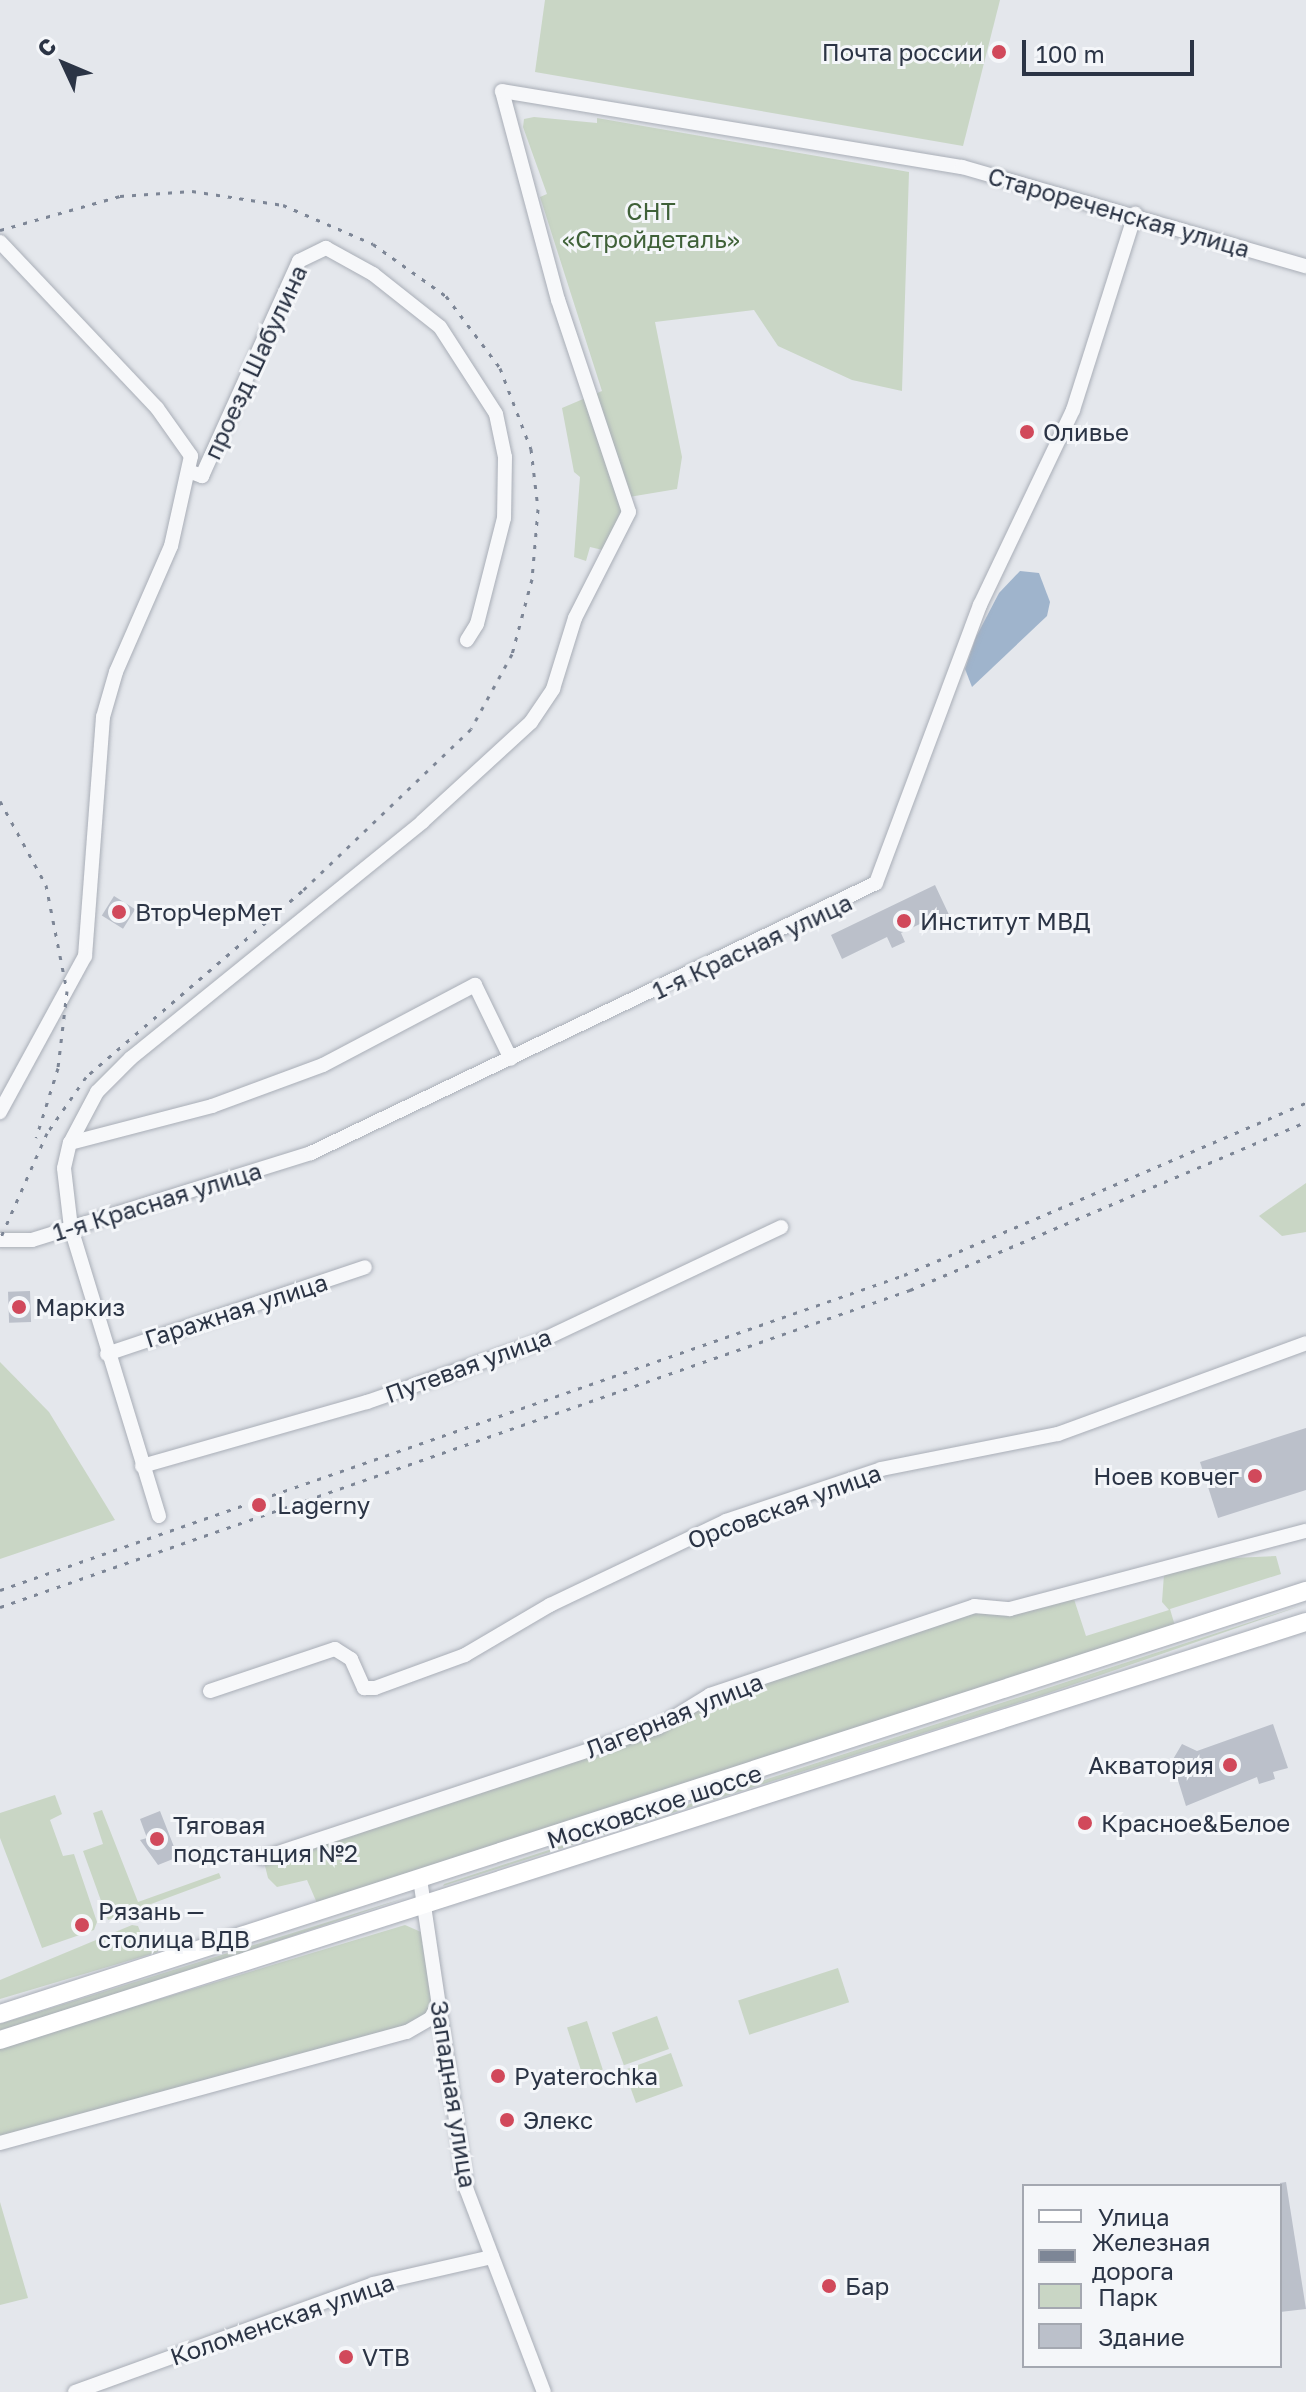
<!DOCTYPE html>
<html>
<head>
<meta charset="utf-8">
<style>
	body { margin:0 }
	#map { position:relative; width:1306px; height:2392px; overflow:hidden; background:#e4e7ec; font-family:"Golos Text",sans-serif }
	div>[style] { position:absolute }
	.green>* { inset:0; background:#c9d6c5; transform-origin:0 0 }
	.water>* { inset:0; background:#9fb4cc }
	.building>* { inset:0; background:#bbc0ca; transform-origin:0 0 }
	.roads { filter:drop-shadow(0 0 2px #a9aeb7) drop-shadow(0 0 2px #a9aeb7) }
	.minor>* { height:14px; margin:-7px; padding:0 7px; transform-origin:7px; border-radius:7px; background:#f7f8fa }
	.major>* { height:18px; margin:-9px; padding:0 9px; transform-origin:9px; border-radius:9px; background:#fff }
	.rail>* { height:3px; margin-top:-1.5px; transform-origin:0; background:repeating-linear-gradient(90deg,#7d8696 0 4px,transparent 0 12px) }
	.dots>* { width:22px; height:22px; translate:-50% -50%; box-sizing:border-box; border:4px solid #f4f6f9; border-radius:50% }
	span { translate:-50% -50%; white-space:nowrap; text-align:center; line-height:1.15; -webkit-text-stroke:6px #f4f6f9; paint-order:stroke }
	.poi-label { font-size:24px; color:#2b3445 }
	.right { translate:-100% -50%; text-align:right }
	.left { translate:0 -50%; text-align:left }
	.park-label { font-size:24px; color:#3f6138 }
	.street-label { font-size:24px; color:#2b3445 }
	.legend { position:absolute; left:1022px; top:2184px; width:260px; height:184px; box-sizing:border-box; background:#f4f6f9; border:2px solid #a4a8b1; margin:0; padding:10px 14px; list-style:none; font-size:24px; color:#2b3445 }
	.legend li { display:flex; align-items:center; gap:16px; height:40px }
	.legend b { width:40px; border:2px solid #a4a8b1 }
	.north { position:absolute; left:24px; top:24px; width:80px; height:80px; -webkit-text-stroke:6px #f4f6f9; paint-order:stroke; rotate:314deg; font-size:22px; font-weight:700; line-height:32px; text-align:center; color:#2b3445 }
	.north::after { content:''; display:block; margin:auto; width:28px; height:36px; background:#2b3445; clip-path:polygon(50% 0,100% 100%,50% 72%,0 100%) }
	.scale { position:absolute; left:1022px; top:40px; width:172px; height:36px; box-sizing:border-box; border:4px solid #2b3445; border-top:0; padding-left:10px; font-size:24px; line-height:28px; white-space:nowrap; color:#2b3445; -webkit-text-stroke:6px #f4f6f9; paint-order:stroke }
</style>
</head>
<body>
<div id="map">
	<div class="green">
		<div style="clip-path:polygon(545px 0,1000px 0,963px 146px,535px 72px)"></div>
		<div style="clip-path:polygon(534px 117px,597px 123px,597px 118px,909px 172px,902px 391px,852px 380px,778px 346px,754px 310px,655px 322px,682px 457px,677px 489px,623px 498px,621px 524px,607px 551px,590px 547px,586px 561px,574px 557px,580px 477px,574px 472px,562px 408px,602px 391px,540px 197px,547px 194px,523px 127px,524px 119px)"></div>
		<div style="clip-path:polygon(1306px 1183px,1306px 1232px,1282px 1236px,1259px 1216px)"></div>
		<div style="clip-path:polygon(0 1362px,49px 1412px,115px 1520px,0 1559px)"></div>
		<div style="clip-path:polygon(1276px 1556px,1281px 1574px,1170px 1609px,1175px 1626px,320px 1910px,307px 1880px,277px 1887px,268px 1878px,263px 1858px,658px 1727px,681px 1708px,974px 1606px,993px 1609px,1071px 1590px,1086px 1636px,1169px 1610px,1162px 1602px,1164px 1574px,1210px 1559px)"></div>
		<div style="clip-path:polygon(1306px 1604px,1043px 1695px,443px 1886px,444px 1884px)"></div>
		<div style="clip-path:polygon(55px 1795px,62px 1814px,50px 1820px,63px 1856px,74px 1854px,97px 1922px,94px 1930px,42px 1948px,0 1838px,0 1813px)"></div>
		<div style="clip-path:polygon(102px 1810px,138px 1902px,219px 1873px,221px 1878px,108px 1920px,83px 1851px,103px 1844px,93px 1813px)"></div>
		<div style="clip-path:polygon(408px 1897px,82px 2007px,0 2030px,0 2024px)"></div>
		<div style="clip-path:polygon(132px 1925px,138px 1926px,147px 1949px,156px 1947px,158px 1952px,0 1999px,0 1980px)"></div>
		<div style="clip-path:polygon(405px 1925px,421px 1932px,434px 1998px,430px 2012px,404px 2027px,0 2138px,0 2047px)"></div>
		<div style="left:838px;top:1968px;width:36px;height:105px;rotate:72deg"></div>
		<div style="left:657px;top:2016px;width:35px;height:48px;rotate:70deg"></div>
		<div style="left:587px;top:2021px;width:51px;height:21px;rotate:72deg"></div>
		<div style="left:671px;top:2053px;width:35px;height:50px;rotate:70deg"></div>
		<div style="clip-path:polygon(0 2202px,28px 2298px,0 2305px)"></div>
	</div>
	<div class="water">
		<div style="clip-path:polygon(1020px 571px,1039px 573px,1050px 602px,1047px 616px,972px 687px,965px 669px,976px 637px,999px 593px)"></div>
	</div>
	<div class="building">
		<div style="clip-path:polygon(935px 885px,951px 919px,926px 931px,922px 923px,901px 933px,905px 942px,892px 948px,887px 937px,842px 959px,831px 935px)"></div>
		<div style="left:114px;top:896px;width:25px;height:23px;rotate:32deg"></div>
		<div style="left:30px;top:1291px;width:31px;height:22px;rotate:88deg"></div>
		<div style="clip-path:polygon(1306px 1428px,1306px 1490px,1218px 1518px,1200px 1462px)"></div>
		<div style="clip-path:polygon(1273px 1724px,1288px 1768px,1273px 1772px,1275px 1779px,1259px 1784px,1257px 1777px,1186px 1806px,1172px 1761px,1182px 1744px,1197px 1751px)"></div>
		<div style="clip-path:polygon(160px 1811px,178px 1857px,158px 1865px,140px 1840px,147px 1838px,140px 1819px)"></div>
		<div style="clip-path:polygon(1286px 2182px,1306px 2309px,1280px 2312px,1280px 2183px)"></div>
	</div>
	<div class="roads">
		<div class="minor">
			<div style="left:0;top:242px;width:228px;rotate:46.6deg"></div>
			<div style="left:157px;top:408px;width:59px;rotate:54.7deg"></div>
			<div style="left:191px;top:456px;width:92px;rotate:102.5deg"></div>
			<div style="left:171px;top:546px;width:137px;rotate:113.6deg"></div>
			<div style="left:116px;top:672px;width:47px;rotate:106.1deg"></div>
			<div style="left:103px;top:717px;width:240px;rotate:94.3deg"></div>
			<div style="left:85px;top:956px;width:178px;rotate:118.6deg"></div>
			<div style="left:191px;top:472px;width:12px;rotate:20deg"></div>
			<div style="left:202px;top:476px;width:236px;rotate:-65.7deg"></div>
			<div style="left:299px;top:261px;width:30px;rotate:-26deg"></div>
			<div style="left:326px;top:248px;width:54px;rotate:29deg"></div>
			<div style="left:373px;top:274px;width:85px;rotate:38.3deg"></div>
			<div style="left:440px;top:327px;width:103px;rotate:57.2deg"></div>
			<div style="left:496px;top:414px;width:44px;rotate:78.2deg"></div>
			<div style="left:505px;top:457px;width:61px;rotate:90.9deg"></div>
			<div style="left:504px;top:518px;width:109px;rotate:104.3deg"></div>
			<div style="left:477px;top:624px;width:19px;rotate:122deg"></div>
			<div style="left:70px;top:1143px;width:147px;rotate:-14.6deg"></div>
			<div style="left:212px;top:1106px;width:118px;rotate:-20.3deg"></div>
			<div style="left:323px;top:1065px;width:172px;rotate:-27.8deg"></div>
			<div style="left:475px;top:985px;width:82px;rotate:64.1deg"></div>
			<div style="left:0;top:1240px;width:32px"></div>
			<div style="left:32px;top:1240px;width:292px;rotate:-17.3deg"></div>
			<div style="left:311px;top:1153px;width:626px;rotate:-25.54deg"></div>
			<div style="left:876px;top:883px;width:297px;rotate:-69.5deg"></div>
			<div style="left:980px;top:605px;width:216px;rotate:-64.5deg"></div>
			<div style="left:1073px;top:410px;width:206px;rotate:-72.4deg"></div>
			<div style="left:107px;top:1354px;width:272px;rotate:-18.6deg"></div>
			<div style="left:142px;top:1466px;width:234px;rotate:-15.9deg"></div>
			<div style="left:367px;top:1402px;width:181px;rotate:-19.3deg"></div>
			<div style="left:538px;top:1342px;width:269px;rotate:-25.3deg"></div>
			<div style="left:159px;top:1516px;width:301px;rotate:-107deg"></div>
			<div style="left:71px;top:1228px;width:60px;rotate:-96.7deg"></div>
			<div style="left:64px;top:1168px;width:26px;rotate:-77deg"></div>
			<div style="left:70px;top:1143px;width:58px;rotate:-62.1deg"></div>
			<div style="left:97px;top:1092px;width:48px;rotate:-45deg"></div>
			<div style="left:131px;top:1058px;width:375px;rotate:-39deg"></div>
			<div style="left:422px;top:822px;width:148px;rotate:-42.5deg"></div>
			<div style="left:531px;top:722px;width:40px;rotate:-56deg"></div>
			<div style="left:553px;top:689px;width:74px;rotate:-72.8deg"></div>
			<div style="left:575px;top:618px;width:119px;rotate:-63deg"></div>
			<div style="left:629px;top:512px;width:224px;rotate:-108.5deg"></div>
			<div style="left:558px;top:300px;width:216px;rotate:-105deg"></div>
			<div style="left:502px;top:91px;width:466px;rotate:9.4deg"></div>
			<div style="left:962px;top:167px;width:358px;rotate:16.1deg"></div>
			<div style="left:210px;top:1691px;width:132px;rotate:-18.6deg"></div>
			<div style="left:335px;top:1649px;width:19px;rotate:32deg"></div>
			<div style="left:351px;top:1659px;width:32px;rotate:66deg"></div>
			<div style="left:364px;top:1688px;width:11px"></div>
			<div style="left:375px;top:1688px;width:96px;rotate:-20.1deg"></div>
			<div style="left:465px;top:1655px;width:99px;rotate:-30.5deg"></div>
			<div style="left:550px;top:1605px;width:195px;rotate:-25.5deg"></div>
			<div style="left:726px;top:1521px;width:163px;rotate:-18.5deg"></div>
			<div style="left:881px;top:1469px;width:180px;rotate:-11.2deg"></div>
			<div style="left:1058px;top:1434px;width:264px;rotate:-20.1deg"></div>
			<div style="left:263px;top:1858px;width:416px;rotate:-18.3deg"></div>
			<div style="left:658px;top:1727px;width:61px;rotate:-31.6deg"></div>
			<div style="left:710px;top:1695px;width:279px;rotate:-18.6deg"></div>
			<div style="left:974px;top:1606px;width:36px;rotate:5deg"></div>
			<div style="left:1010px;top:1609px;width:306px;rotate:-14.8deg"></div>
			<div style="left:420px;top:1879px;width:312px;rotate:81.5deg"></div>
			<div style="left:466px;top:2188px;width:218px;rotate:69.1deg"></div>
			<div style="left:0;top:2143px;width:422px;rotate:-15.3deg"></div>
			<div style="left:407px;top:2032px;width:28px;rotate:-30deg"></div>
			<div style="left:431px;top:2018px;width:17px;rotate:-62deg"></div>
			<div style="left:75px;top:2392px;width:317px;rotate:-19.9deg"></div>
			<div style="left:373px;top:2284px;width:122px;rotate:-12.8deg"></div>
		</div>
		<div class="major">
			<div style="left:0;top:2014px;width:1373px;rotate:-17.95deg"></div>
			<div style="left:0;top:2040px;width:1371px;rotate:-17.75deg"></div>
		</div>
	</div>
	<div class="rail">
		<div style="left:0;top:230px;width:125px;rotate:-15.8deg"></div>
		<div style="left:120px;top:196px;width:72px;rotate:-4deg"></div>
		<div style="left:192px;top:191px;width:92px;rotate:8.7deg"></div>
		<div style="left:283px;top:205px;width:98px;rotate:23.4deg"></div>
		<div style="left:373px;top:244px;width:90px;rotate:35.5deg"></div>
		<div style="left:446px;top:296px;width:90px;rotate:53.1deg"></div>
		<div style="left:500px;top:368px;width:87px;rotate:69.1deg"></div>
		<div style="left:531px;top:449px;width:60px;rotate:83.3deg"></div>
		<div style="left:538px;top:509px;width:70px;rotate:94.9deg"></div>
		<div style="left:532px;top:579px;width:78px;rotate:104.9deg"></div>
		<div style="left:512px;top:654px;width:85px;rotate:118.7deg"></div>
		<div style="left:471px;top:729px;width:234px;rotate:136.2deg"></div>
		<div style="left:302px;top:891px;width:285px;rotate:139.3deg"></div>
		<div style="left:86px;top:1077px;width:68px;rotate:124.9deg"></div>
		<div style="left:47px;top:1133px;width:116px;rotate:113.9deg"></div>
		<div style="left:0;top:801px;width:96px;rotate:61.3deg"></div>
		<div style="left:46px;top:885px;width:108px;rotate:78.8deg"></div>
		<div style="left:67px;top:991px;width:78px;rotate:96.7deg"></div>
		<div style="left:58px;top:1068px;width:73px;rotate:107.4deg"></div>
		<div style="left:0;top:1590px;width:957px;rotate:-19.21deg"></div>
		<div style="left:904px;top:1275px;width:437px;rotate:-23.2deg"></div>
		<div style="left:0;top:1607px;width:964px;rotate:-19.21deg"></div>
		<div style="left:910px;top:1290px;width:430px;rotate:-23deg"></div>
	</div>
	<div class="dots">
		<div style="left:999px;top:52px;background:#d1495b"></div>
		<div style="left:1027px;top:432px;background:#d1495b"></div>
		<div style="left:119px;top:912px;background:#d1495b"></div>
		<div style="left:904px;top:921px;background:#d1495b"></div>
		<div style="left:19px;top:1307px;background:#d1495b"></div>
		<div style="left:1255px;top:1476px;background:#d1495b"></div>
		<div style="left:259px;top:1505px;background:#d1495b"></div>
		<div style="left:1230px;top:1765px;background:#d1495b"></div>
		<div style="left:1085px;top:1823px;background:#d1495b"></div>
		<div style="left:157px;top:1839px;background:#d1495b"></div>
		<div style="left:82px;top:1925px;background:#d1495b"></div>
		<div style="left:498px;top:2076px;background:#d1495b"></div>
		<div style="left:507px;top:2120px;background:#d1495b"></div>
		<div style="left:829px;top:2286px;background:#d1495b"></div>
		<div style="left:346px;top:2357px;background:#d1495b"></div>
	</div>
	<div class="poi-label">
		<span class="right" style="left:983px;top:52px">Почта россии</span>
		<span class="left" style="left:1043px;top:432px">Оливье</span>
		<span class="left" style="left:135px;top:912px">ВторЧерМет</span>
		<span class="left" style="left:920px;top:921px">Институт МВД</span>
		<span class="left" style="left:35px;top:1307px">Маркиз</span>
		<span class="right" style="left:1239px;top:1476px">Ноев ковчег</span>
		<span class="left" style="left:277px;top:1505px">Lagerny</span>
		<span class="right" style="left:1214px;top:1765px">Акватория</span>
		<span class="left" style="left:1101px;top:1823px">Красное&amp;Белое</span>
		<span class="left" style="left:173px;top:1839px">Тяговая<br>подстанция №2</span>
		<span class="left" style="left:98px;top:1925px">Рязань —<br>столица ВДВ</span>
		<span class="left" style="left:514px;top:2076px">Pyaterochka</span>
		<span class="left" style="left:523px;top:2120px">Элекс</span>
		<span class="left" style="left:845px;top:2286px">Бар</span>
		<span class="left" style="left:362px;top:2357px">VTB</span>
	</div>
	<div class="park-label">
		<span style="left:651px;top:225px">СНТ<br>«Стройдеталь»</span>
	</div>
	<div class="street-label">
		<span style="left:1119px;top:212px;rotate:16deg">Старореченская улица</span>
		<span style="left:255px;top:362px;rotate:-65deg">проезд Шабулина</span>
		<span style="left:752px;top:946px;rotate:-25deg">1-я Красная улица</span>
		<span style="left:157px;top:1201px;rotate:-17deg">1-я Красная улица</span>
		<span style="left:236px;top:1310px;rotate:-18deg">Гаражная улица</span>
		<span style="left:468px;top:1365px;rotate:-20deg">Путевая улица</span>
		<span style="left:784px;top:1506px;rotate:-20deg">Орсовская улица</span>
		<span style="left:674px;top:1715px;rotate:-22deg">Лагерная улица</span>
		<span style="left:654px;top:1806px;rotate:-18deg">Московское шоссе</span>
		<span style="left:454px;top:2094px;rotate:81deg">Западная улица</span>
		<span style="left:282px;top:2319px;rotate:-19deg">Коломенская улица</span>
	</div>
	<ul class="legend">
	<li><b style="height:10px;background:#fff"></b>Улица</li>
	<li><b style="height:10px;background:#7d8696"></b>Железная дорога</li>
	<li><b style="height:22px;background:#c9d6c5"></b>Парк</li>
	<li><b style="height:22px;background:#bbc0ca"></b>Здание</li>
	</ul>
	<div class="north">С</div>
	<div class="scale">100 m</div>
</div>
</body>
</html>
